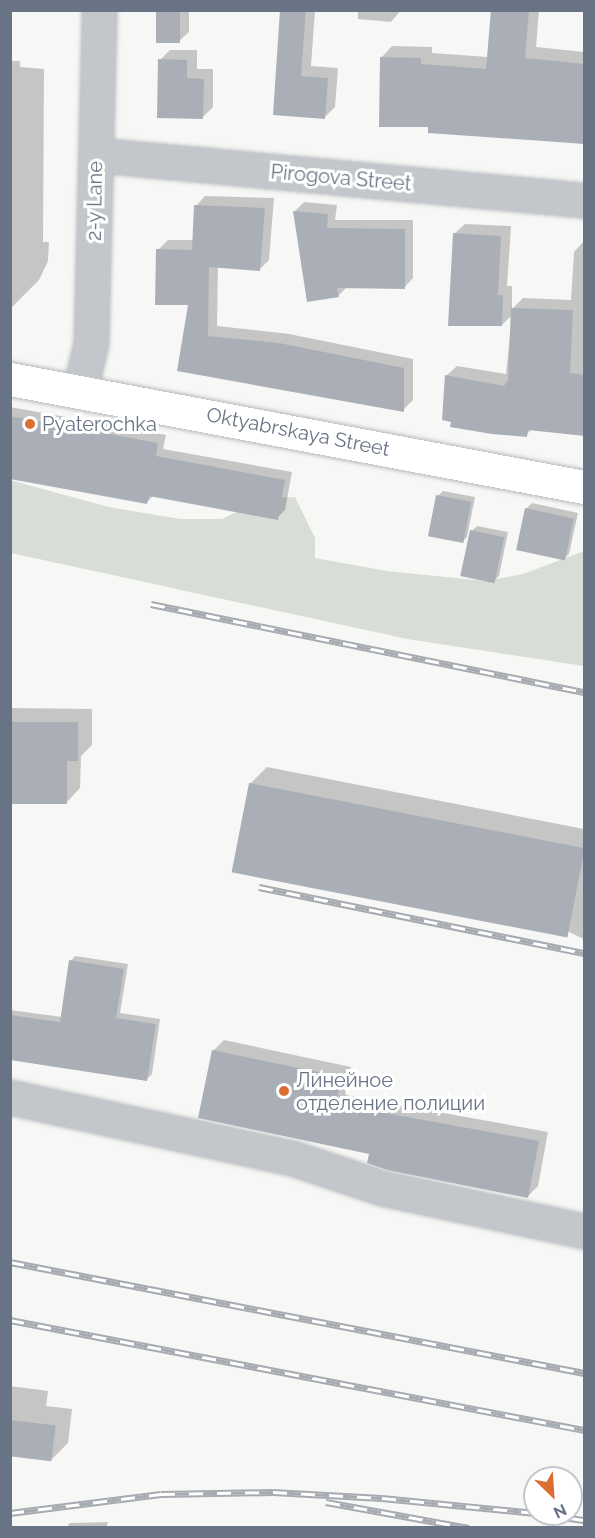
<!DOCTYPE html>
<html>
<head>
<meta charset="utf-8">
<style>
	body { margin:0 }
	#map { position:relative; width:595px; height:1538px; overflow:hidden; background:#f7f8f5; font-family:Raleway,sans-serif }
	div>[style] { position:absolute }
	.green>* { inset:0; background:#d8ded6 }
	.shadow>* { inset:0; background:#0003 }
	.building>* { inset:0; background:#aaafb7; transform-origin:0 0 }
	.roads { filter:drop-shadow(0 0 2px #b6b9bf) drop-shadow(0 0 2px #b6b9bf) }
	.street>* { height:33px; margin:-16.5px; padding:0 16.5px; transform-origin:16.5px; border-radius:16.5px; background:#c3c6ca }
	.secondary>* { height:33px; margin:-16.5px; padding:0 16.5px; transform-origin:16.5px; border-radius:16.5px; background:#fff }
	.rail>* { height:7px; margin-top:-3.5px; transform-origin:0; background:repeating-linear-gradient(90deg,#fff 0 14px,#a6aab1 0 28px); box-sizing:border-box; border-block:2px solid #a6aab1 }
	.dots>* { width:16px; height:16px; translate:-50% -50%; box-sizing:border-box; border:3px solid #fff; border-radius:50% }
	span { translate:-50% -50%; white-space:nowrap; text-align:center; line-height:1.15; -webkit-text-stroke:6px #fff; paint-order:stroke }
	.street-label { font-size:20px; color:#687485 }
	.poi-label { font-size:20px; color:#687485 }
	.left { translate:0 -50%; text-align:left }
	.frame { position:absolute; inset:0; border:12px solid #687485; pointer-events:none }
	.north { position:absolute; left:523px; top:1466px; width:60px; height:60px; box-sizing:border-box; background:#fff; border:2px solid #c3c7ce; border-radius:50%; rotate:155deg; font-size:16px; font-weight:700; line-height:24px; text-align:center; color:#687485 }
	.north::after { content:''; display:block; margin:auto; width:21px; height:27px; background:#dc6e31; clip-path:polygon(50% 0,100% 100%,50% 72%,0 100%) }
</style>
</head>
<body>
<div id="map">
	<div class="green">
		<div style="clip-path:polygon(10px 480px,109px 507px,180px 519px,222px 519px,267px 498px,295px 497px,315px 538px,315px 558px,387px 571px,485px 581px,523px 574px,584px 551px,584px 666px,407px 639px,11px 553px)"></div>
	</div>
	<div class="shadow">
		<div style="clip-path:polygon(157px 10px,189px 10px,189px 32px,178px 42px)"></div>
		<div style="clip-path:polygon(281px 10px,315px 10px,311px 66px,338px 68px,335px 107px,325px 117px,274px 113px)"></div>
		<div style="clip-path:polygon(358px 10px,401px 10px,391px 22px,358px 19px)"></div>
		<div style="clip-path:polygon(493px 10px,539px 10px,536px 47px,584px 52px,584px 144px,430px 126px,381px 58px,392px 46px,432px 47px,432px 53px,488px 57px)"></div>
		<div style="clip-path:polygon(170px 50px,197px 50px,197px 69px,213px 69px,213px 107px,203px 117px,160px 60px)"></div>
		<div style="clip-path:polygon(10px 61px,20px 61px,20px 67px,44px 69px,43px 242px,49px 242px,48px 261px,39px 280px,10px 309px)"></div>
		<div style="clip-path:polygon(205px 196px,274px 198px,269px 260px,259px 270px,218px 266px,217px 326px,289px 334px,413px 359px,413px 400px,403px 410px,178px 370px,190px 303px,158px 250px,168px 240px,194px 240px,196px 206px)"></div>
		<div style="clip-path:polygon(304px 202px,337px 205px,335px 220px,413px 220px,413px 278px,404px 288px,347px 287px,338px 296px,295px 211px)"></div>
		<div style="clip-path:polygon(465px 224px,511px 226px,507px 286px,512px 286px,512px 309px,523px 298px,571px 300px,574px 252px,584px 241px,584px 434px,532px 429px,526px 435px,446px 376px,457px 366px,506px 374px,512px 315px,502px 325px,454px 234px)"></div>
		<div style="clip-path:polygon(10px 407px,166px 435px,163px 449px,292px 472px,285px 510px,277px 518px,153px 496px,147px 502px,10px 478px)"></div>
		<div style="clip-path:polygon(443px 491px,475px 497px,467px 537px,462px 542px,438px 496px)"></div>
		<div style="clip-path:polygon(532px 503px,578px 513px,569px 554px,564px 559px,518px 549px,527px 508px)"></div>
		<div style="clip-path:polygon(477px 526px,508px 532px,499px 576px,494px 581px,472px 531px)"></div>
		<div style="clip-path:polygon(10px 708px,92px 709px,92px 745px,81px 756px,80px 788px,66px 803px,10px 803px)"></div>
		<div style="clip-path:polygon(267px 767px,584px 829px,584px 939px,250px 784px)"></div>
		<div style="clip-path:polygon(75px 956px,128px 964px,120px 1013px,160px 1019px,152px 1074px,147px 1079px,10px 1058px,10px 1010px,62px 1017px,71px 961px)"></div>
		<div style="clip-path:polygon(224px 1040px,351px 1067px,346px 1095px,548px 1132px,538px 1186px,528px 1196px,370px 1153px,200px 1117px,214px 1050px)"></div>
		<div style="clip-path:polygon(10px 1386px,48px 1391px,46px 1406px,72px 1409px,68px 1443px,51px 1460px,10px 1455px)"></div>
		<div style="clip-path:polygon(108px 1522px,106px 1528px,66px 1528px,70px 1523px)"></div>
	</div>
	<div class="building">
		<div style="left:156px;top:10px;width:24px;height:33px"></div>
		<div style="clip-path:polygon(280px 10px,306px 10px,301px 76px,328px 78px,325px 119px,273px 115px)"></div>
		<div style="clip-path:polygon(491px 10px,529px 10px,525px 58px,585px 64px,585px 144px,428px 133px,428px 127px,379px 127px,380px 57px,421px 58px,421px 64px,486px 69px)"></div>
		<div style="clip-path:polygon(158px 59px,187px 60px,187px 78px,204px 79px,203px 119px,157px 118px)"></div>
		<div style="clip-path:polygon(194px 205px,265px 208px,260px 271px,209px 267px,208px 336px,279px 343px,404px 368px,404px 412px,177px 371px,188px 305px,155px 305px,156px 249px,192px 250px)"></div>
		<div style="clip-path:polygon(293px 211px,328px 214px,327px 228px,405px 229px,405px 289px,337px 288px,339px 297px,307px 302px)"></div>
		<div style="clip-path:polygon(453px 233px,501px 236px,498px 295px,503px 295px,502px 326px,448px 326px)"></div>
		<div style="clip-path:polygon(511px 308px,573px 310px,570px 373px,585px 375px,585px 436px,528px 430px,527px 437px,492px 434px,450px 427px,451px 422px,442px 420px,445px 375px,504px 386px,508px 380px)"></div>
		<div style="clip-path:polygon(10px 416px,158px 443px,156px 456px,285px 480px,278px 520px,149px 496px,147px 504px,10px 479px)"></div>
		<div style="left:436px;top:495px;width:36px;height:42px;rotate:11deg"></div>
		<div style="left:525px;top:508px;width:50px;height:43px;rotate:12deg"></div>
		<div style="left:470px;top:530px;width:35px;height:47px;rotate:12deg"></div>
		<div style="clip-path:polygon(10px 722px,78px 722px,78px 761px,67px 761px,67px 804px,10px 804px)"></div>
		<div style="left:249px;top:783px;width:342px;height:91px;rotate:11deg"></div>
		<div style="clip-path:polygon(69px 960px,124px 969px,116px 1018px,156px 1024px,147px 1081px,10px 1060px,10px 1015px,60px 1022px)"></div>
		<div style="clip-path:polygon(212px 1050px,342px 1077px,336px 1104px,539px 1141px,528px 1198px,387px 1170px,367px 1163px,369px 1154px,198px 1118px)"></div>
		<div style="left:10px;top:1420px;width:46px;height:36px;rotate:7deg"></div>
	</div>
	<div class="roads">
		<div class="street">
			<div style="left:97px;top:155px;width:489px;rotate:5.3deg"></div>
			<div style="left:80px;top:390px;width:48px;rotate:-76.8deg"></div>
			<div style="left:91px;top:343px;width:333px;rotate:-88.6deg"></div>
			<div style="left:10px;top:1097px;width:289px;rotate:12.2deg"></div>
			<div style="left:292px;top:1158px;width:95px;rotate:18.4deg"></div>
			<div style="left:382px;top:1188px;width:207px;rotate:12deg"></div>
		</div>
		<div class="secondary">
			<div style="left:10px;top:379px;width:584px;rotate:10.66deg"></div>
		</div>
	</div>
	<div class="rail">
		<div style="left:151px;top:604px;width:442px;rotate:11.5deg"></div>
		<div style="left:259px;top:887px;width:332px;rotate:11.5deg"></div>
		<div style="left:10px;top:1262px;width:585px;rotate:10.94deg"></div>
		<div style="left:10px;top:1320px;width:584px;rotate:10.85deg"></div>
		<div style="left:326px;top:1502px;width:145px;rotate:10.3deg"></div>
		<div style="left:10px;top:1513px;width:152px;rotate:-7.2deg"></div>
		<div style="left:161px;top:1494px;width:112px;rotate:-1deg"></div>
		<div style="left:273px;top:1492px;width:109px;rotate:3.2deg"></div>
		<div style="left:382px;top:1498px;width:154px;rotate:5.6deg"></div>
		<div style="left:542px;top:1514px;width:42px;rotate:8.1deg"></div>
	</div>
	<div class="dots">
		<div style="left:30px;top:424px;background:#dc6e31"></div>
		<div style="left:284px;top:1091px;background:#dc6e31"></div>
	</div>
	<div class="street-label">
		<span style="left:341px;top:178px;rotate:5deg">Pirogova Street</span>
		<span style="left:95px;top:201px;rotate:-89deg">2-y Lane</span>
		<span style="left:298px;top:432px;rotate:11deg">Oktyabrskaya Street</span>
	</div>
	<div class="poi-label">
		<span class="left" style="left:42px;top:424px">Pyaterochka</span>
		<span class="left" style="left:296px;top:1092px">Линейное<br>отделение полиции</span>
	</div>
	<div class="frame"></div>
	<div class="north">N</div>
</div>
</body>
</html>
